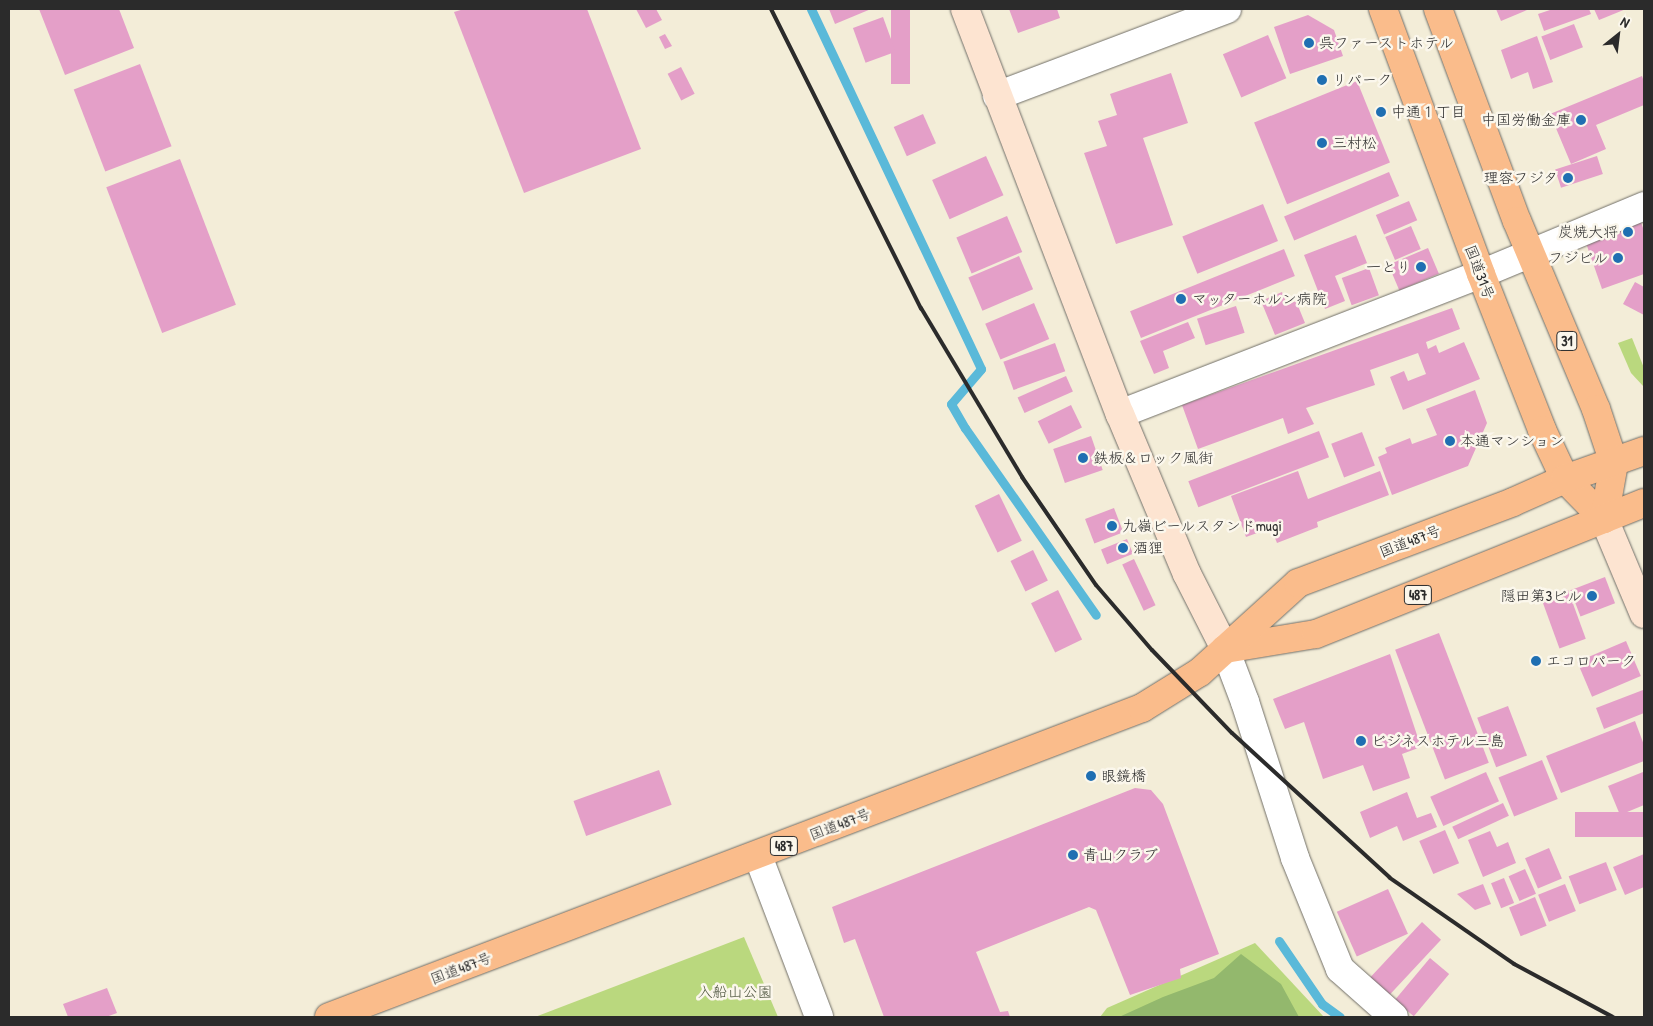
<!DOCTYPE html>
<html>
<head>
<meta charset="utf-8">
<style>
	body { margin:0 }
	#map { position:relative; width:1653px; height:1026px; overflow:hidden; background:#f3edd8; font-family:"Patrick Hand","Klee One",sans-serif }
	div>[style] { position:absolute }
	.green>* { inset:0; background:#bad87e }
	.forest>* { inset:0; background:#93b86d }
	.stream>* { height:9px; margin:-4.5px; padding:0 4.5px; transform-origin:4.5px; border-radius:4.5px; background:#5ab9d9 }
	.building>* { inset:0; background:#e49fc8; transform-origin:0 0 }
	.roads { filter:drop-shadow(0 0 1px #716f68) drop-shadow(0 0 1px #716f68) }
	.street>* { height:28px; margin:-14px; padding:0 14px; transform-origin:14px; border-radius:14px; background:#fff }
	.secondary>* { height:28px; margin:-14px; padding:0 14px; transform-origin:14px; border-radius:14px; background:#fde4d1 }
	.highway>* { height:28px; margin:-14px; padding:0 14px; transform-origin:14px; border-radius:14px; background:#fabc8b }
	.rail>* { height:4px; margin:-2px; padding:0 2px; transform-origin:2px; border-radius:2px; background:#2b2b2b }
	.dots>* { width:14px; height:14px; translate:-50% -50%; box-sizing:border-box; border:2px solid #fbf7ec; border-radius:50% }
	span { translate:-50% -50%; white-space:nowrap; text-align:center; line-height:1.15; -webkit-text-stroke:5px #fbf7ec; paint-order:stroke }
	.shield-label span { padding:1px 4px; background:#fbf7ec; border:1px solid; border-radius:4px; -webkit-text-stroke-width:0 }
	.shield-label { font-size:14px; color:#2b2b2b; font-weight:700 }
	.poi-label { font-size:15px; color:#2b2b2b }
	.left { translate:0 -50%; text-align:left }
	.right { translate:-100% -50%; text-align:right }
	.street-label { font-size:15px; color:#2b2b2b }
	.park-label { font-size:15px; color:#4f5640 }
	.frame { position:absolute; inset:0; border:10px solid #2b2b2b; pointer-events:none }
	.north { position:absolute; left:1593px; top:10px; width:50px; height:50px; -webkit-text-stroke:4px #fbf7ec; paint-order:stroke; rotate:29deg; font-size:14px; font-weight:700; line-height:20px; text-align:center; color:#2b2b2b }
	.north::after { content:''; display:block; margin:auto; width:18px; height:22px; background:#2b2b2b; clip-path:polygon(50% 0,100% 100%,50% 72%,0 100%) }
</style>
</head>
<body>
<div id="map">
	<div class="green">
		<div style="clip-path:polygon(1632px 338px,1644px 368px,1644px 387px,1631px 373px,1618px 343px)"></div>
		<div style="clip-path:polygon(744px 937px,778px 1017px,535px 1017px)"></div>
		<div style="clip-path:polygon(1255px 943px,1324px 1017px,1100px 1017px,1107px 1008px)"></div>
	</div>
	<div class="forest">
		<div style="clip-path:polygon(1241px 954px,1281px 984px,1299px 1017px,1119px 1017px,1163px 997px,1214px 978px)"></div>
	</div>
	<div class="stream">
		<div style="left:811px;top:9px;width:398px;rotate:64.7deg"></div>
		<div style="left:981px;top:369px;width:46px;rotate:130.6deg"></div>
		<div style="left:951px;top:404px;width:28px;rotate:60deg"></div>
		<div style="left:965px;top:428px;width:228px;rotate:55deg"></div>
		<div style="left:1279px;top:941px;width:76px;rotate:55.7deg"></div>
		<div style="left:1322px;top:1004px;width:22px;rotate:36deg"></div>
	</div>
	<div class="building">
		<div style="clip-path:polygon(39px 9px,119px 9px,134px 48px,65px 75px)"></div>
		<div style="clip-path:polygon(464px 9px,587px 9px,641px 149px,524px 193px,454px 12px)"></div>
		<div style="clip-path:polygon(636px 9px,656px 9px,662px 20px,646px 28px)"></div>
		<div style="clip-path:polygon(829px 9px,871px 9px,835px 24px)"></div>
		<div style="left:891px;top:9px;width:19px;height:75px"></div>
		<div style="clip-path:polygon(1009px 9px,1057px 9px,1060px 18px,1018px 33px)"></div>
		<div style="clip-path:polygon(1496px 9px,1526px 9px,1527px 10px,1501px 21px)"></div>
		<div style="clip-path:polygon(1553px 9px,1589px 9px,1591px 14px,1544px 31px,1538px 14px)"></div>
		<div style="clip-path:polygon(1594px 9px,1626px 9px,1599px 20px)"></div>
		<div style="clip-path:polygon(1308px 15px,1334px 30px,1343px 56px,1290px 74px,1274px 27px)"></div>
		<div style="left:883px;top:17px;width:37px;height:32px;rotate:70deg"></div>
		<div style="left:1574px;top:24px;width:25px;height:35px;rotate:69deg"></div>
		<div style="clip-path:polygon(665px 34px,672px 46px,665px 49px,659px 37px)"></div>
		<div style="left:1268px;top:35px;width:47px;height:49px;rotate:67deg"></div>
		<div style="clip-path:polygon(1537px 36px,1553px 82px,1533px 89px,1528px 72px,1511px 79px,1501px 50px)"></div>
		<div style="left:140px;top:64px;width:88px;height:71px;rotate:69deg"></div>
		<div style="left:681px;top:67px;width:30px;height:15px;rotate:63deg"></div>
		<div style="clip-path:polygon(1171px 73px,1188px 123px,1143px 138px,1173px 225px,1116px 244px,1084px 153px,1107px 146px,1098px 121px,1117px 115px,1110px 94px)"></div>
		<div style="clip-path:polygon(1642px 76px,1644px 82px,1644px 105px,1596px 125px,1606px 149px,1571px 164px,1550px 114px)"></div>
		<div style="left:1357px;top:81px;width:88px;height:111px;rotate:68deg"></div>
		<div style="left:923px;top:114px;width:32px;height:32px;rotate:66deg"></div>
		<div style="left:986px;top:156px;width:43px;height:59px;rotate:66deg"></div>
		<div style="left:1597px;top:156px;width:19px;height:44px;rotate:72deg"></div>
		<div style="left:180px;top:159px;width:156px;height:79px;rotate:69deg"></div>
		<div style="left:1389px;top:172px;width:26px;height:114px;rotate:67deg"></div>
		<div style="left:1409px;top:201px;width:21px;height:36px;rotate:67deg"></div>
		<div style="left:1263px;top:204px;width:40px;height:87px;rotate:68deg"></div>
		<div style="left:1007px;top:216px;width:39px;height:55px;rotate:67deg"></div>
		<div style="clip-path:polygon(1639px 216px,1644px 231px,1644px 274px,1602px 289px,1586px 243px)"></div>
		<div style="left:1411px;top:226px;width:25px;height:28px;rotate:67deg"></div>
		<div style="clip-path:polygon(1356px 235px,1367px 263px,1335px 276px,1345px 301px,1325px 309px,1304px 255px)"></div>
		<div style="left:1428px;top:248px;width:28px;height:43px;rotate:67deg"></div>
		<div style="left:1284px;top:249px;width:29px;height:166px;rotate:68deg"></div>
		<div style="left:1019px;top:256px;width:36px;height:55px;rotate:67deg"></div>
		<div style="left:1369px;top:268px;width:29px;height:29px;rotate:70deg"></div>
		<div style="clip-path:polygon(1635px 282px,1644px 287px,1644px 315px,1623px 304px)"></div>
		<div style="clip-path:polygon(1282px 292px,1287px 305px,1296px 301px,1305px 323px,1275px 335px,1261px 301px)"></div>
		<div style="left:1034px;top:303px;width:39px;height:53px;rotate:67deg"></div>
		<div style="left:1236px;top:306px;width:28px;height:41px;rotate:72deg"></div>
		<div style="clip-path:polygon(1452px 308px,1460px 329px,1426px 342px,1428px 349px,1436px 345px,1439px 353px,1464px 342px,1480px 379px,1403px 410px,1390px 377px,1404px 371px,1408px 381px,1426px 374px,1418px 353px,1370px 370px,1375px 385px,1306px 408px,1314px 424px,1288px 434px,1283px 418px,1198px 449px,1182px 405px)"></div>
		<div style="clip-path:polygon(1188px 322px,1195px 338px,1163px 351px,1169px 368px,1154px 374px,1140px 341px)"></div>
		<div style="left:1055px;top:343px;width:30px;height:55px;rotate:70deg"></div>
		<div style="left:1066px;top:376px;width:17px;height:53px;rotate:66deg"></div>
		<div style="clip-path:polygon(1475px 390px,1487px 423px,1468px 466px,1392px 495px,1378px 457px,1387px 453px,1385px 448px,1410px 438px,1412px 444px,1437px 435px,1426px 409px)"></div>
		<div style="left:1071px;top:405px;width:25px;height:37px;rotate:64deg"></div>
		<div style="left:1319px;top:431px;width:28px;height:140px;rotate:69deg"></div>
		<div style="left:1362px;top:432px;width:36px;height:33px;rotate:69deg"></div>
		<div style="left:1091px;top:436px;width:36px;height:40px;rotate:71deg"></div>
		<div style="clip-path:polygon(1298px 471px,1308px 499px,1380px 471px,1389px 495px,1317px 522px,1318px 527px,1277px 543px,1271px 528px,1246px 537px,1231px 496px)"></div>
		<div style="left:999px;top:494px;width:52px;height:27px;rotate:64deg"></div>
		<div style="left:1114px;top:508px;width:26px;height:31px;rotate:69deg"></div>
		<div style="left:1127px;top:539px;width:16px;height:28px;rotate:68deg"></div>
		<div style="left:1033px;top:550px;width:34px;height:25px;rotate:64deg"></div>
		<div style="left:1134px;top:559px;width:51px;height:13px;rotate:65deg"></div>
		<div style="left:1605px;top:577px;width:28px;height:37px;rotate:69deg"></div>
		<div style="left:1058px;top:590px;width:55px;height:30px;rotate:64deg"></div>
		<div style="left:1568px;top:590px;width:52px;height:28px;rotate:70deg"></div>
		<div style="left:1439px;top:633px;width:139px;height:47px;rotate:69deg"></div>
		<div style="left:1626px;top:641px;width:38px;height:53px;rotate:67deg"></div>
		<div style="clip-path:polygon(1390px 654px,1421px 747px,1402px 754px,1410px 778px,1373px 791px,1363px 765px,1323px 779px,1304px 722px,1285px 729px,1273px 699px)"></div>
		<div style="clip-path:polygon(1643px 690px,1644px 713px,1604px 729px,1596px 708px)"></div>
		<div style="left:1508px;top:706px;width:53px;height:33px;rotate:69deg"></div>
		<div style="clip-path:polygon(1635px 721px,1644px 745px,1644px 761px,1561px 793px,1546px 756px)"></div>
		<div style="left:1542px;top:760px;width:42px;height:47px;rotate:68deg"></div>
		<div style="left:659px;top:770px;width:37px;height:91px;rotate:70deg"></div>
		<div style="left:1486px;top:772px;width:32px;height:61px;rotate:66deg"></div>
		<div style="clip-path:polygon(1643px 772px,1644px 805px,1620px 815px,1608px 786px)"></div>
		<div style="clip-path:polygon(1135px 788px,1151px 790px,1163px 804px,1219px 954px,1180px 969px,1181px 978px,1130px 995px,1096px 910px,1089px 907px,976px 952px,1000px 1012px,1008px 1011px,1010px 1017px,884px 1017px,855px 939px,844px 943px,832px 907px)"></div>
		<div style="clip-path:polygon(1407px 792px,1417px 818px,1431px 813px,1437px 827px,1403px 841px,1397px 826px,1370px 838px,1360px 812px)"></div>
		<div style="left:1503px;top:803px;width:14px;height:56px;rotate:65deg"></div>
		<div style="left:1644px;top:812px;width:25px;height:69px;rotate:90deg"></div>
		<div style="left:1445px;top:830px;width:36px;height:28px;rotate:67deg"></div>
		<div style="clip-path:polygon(1490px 831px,1497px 847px,1508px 842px,1516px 863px,1483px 877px,1468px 840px)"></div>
		<div style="left:1549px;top:848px;width:33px;height:26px;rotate:67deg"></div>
		<div style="clip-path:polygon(1644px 854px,1644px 887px,1625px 895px,1613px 867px)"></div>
		<div style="left:1606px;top:862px;width:30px;height:40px;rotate:69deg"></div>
		<div style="left:1525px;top:869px;width:27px;height:18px;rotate:66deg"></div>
		<div style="left:1504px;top:878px;width:27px;height:14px;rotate:68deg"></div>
		<div style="clip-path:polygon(1483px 884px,1491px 904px,1475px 910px,1457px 894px)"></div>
		<div style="left:1565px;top:884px;width:29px;height:29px;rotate:68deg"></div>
		<div style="left:1388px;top:889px;width:49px;height:56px;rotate:66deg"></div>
		<div style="left:1535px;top:897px;width:31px;height:28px;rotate:68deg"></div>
		<div style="left:1422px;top:922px;width:26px;height:77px;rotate:43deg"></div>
		<div style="left:1430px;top:958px;width:25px;height:55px;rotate:40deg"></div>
		<div style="clip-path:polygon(107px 988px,117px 1013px,106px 1017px,68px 1017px,63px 1004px)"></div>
	</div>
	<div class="roads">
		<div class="street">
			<div style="left:997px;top:96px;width:246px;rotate:-20.7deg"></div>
			<div style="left:1120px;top:414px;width:387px;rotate:-21.2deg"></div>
			<div style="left:1481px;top:274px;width:177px;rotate:-22.6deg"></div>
			<div style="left:1225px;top:649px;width:57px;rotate:69.3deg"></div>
			<div style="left:1245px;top:702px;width:164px;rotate:72.2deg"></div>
			<div style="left:1295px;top:858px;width:120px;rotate:67.9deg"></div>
			<div style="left:1340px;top:969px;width:72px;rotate:41.6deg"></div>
			<div style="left:758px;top:856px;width:172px;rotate:69.2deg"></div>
		</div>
		<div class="secondary">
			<div style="left:965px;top:9px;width:434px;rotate:69.1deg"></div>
			<div style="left:1120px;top:414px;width:173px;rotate:67.3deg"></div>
			<div style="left:1187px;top:574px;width:84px;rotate:63.1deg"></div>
			<div style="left:1604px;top:519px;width:103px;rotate:67.2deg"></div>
		</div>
		<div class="highway">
			<div style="left:1383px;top:9px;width:283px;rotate:69.7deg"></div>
			<div style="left:1481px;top:274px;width:168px;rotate:68.6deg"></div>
			<div style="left:1542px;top:430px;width:54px;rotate:64.9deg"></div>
			<div style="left:1565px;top:479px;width:56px;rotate:45.7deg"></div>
			<div style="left:1438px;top:9px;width:226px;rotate:69.6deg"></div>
			<div style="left:1517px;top:221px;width:204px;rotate:67.2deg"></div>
			<div style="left:1596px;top:409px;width:57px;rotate:71.6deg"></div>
			<div style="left:1614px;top:463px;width:57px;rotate:100.1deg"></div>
			<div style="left:1225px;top:649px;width:92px;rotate:-9.4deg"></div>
			<div style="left:1316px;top:634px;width:353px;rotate:-21.8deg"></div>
			<div style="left:329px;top:1017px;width:870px;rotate:-20.81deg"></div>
			<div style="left:1142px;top:708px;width:68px;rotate:-31.8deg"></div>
			<div style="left:1200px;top:672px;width:132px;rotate:-42.2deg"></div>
			<div style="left:1298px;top:583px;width:230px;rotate:-20.6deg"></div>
			<div style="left:1513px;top:502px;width:57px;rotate:-23.9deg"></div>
			<div style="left:1565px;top:479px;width:84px;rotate:-19.5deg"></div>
		</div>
	</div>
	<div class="rail">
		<div style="left:771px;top:9px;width:335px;rotate:63.4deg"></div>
		<div style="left:921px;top:308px;width:197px;rotate:59.1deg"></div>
		<div style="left:1022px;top:477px;width:131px;rotate:55.6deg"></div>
		<div style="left:1096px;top:585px;width:86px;rotate:49.3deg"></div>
		<div style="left:1152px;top:650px;width:115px;rotate:46.1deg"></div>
		<div style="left:1232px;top:733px;width:214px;rotate:42.5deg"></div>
		<div style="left:1390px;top:878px;width:151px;rotate:34.7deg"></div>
		<div style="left:1514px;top:964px;width:112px;rotate:28.2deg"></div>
	</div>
	<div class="dots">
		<div style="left:1309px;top:43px;background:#1f6fb2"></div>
		<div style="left:1322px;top:80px;background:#1f6fb2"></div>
		<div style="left:1381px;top:112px;background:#1f6fb2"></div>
		<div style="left:1581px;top:120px;background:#1f6fb2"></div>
		<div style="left:1322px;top:143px;background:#1f6fb2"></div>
		<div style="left:1568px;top:178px;background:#1f6fb2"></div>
		<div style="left:1628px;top:232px;background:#1f6fb2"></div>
		<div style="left:1618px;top:258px;background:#1f6fb2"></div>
		<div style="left:1421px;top:267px;background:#1f6fb2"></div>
		<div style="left:1181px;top:299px;background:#1f6fb2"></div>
		<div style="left:1450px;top:441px;background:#1f6fb2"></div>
		<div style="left:1083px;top:458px;background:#1f6fb2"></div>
		<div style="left:1112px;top:526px;background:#1f6fb2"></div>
		<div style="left:1123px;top:548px;background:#1f6fb2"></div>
		<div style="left:1592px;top:596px;background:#1f6fb2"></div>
		<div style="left:1536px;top:661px;background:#1f6fb2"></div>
		<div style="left:1361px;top:741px;background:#1f6fb2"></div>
		<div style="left:1091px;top:776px;background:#1f6fb2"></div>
		<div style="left:1073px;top:855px;background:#1f6fb2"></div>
	</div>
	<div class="shield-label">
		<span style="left:1567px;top:341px">31</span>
		<span style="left:1418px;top:595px">487</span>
		<span style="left:784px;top:846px">487</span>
	</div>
	<div class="poi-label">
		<span class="left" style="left:1319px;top:43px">呉ファーストホテル</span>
		<span class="left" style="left:1332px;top:80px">リパーク</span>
		<span class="left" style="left:1391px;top:112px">中通１丁目</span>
		<span class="right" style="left:1571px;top:120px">中国労働金庫</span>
		<span class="left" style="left:1332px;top:143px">三村松</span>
		<span class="right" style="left:1558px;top:178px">理容フジタ</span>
		<span class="right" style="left:1618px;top:232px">炭焼大将</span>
		<span class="right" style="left:1608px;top:258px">フジビル</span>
		<span class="right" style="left:1411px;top:267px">一とり</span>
		<span class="left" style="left:1192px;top:299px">マッターホルン病院</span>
		<span class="left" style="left:1460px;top:441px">本通マンション</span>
		<span class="left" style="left:1093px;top:458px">鉄板＆ロック風街</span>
		<span class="left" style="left:1122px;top:526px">九嶺ビールスタンドmugi</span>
		<span class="left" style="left:1133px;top:548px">酒狸</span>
		<span class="right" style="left:1582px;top:596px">隠田第3ビル</span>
		<span class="left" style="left:1546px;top:661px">エコロパーク</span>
		<span class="left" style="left:1371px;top:741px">ビジネスホテル三島</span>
		<span class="left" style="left:1101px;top:776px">眼鏡橋</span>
		<span class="left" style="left:1083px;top:855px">青山クラブ</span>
	</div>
	<div class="street-label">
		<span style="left:1480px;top:272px;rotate:69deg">国道31号</span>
		<span style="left:1410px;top:541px;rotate:-21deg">国道487号</span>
		<span style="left:840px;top:824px;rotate:-21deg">国道487号</span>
		<span style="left:461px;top:968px;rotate:-21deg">国道487号</span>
	</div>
	<div class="park-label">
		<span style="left:735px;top:992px">入船山公園</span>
	</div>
	<div class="frame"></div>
	<div class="north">N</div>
</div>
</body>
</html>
